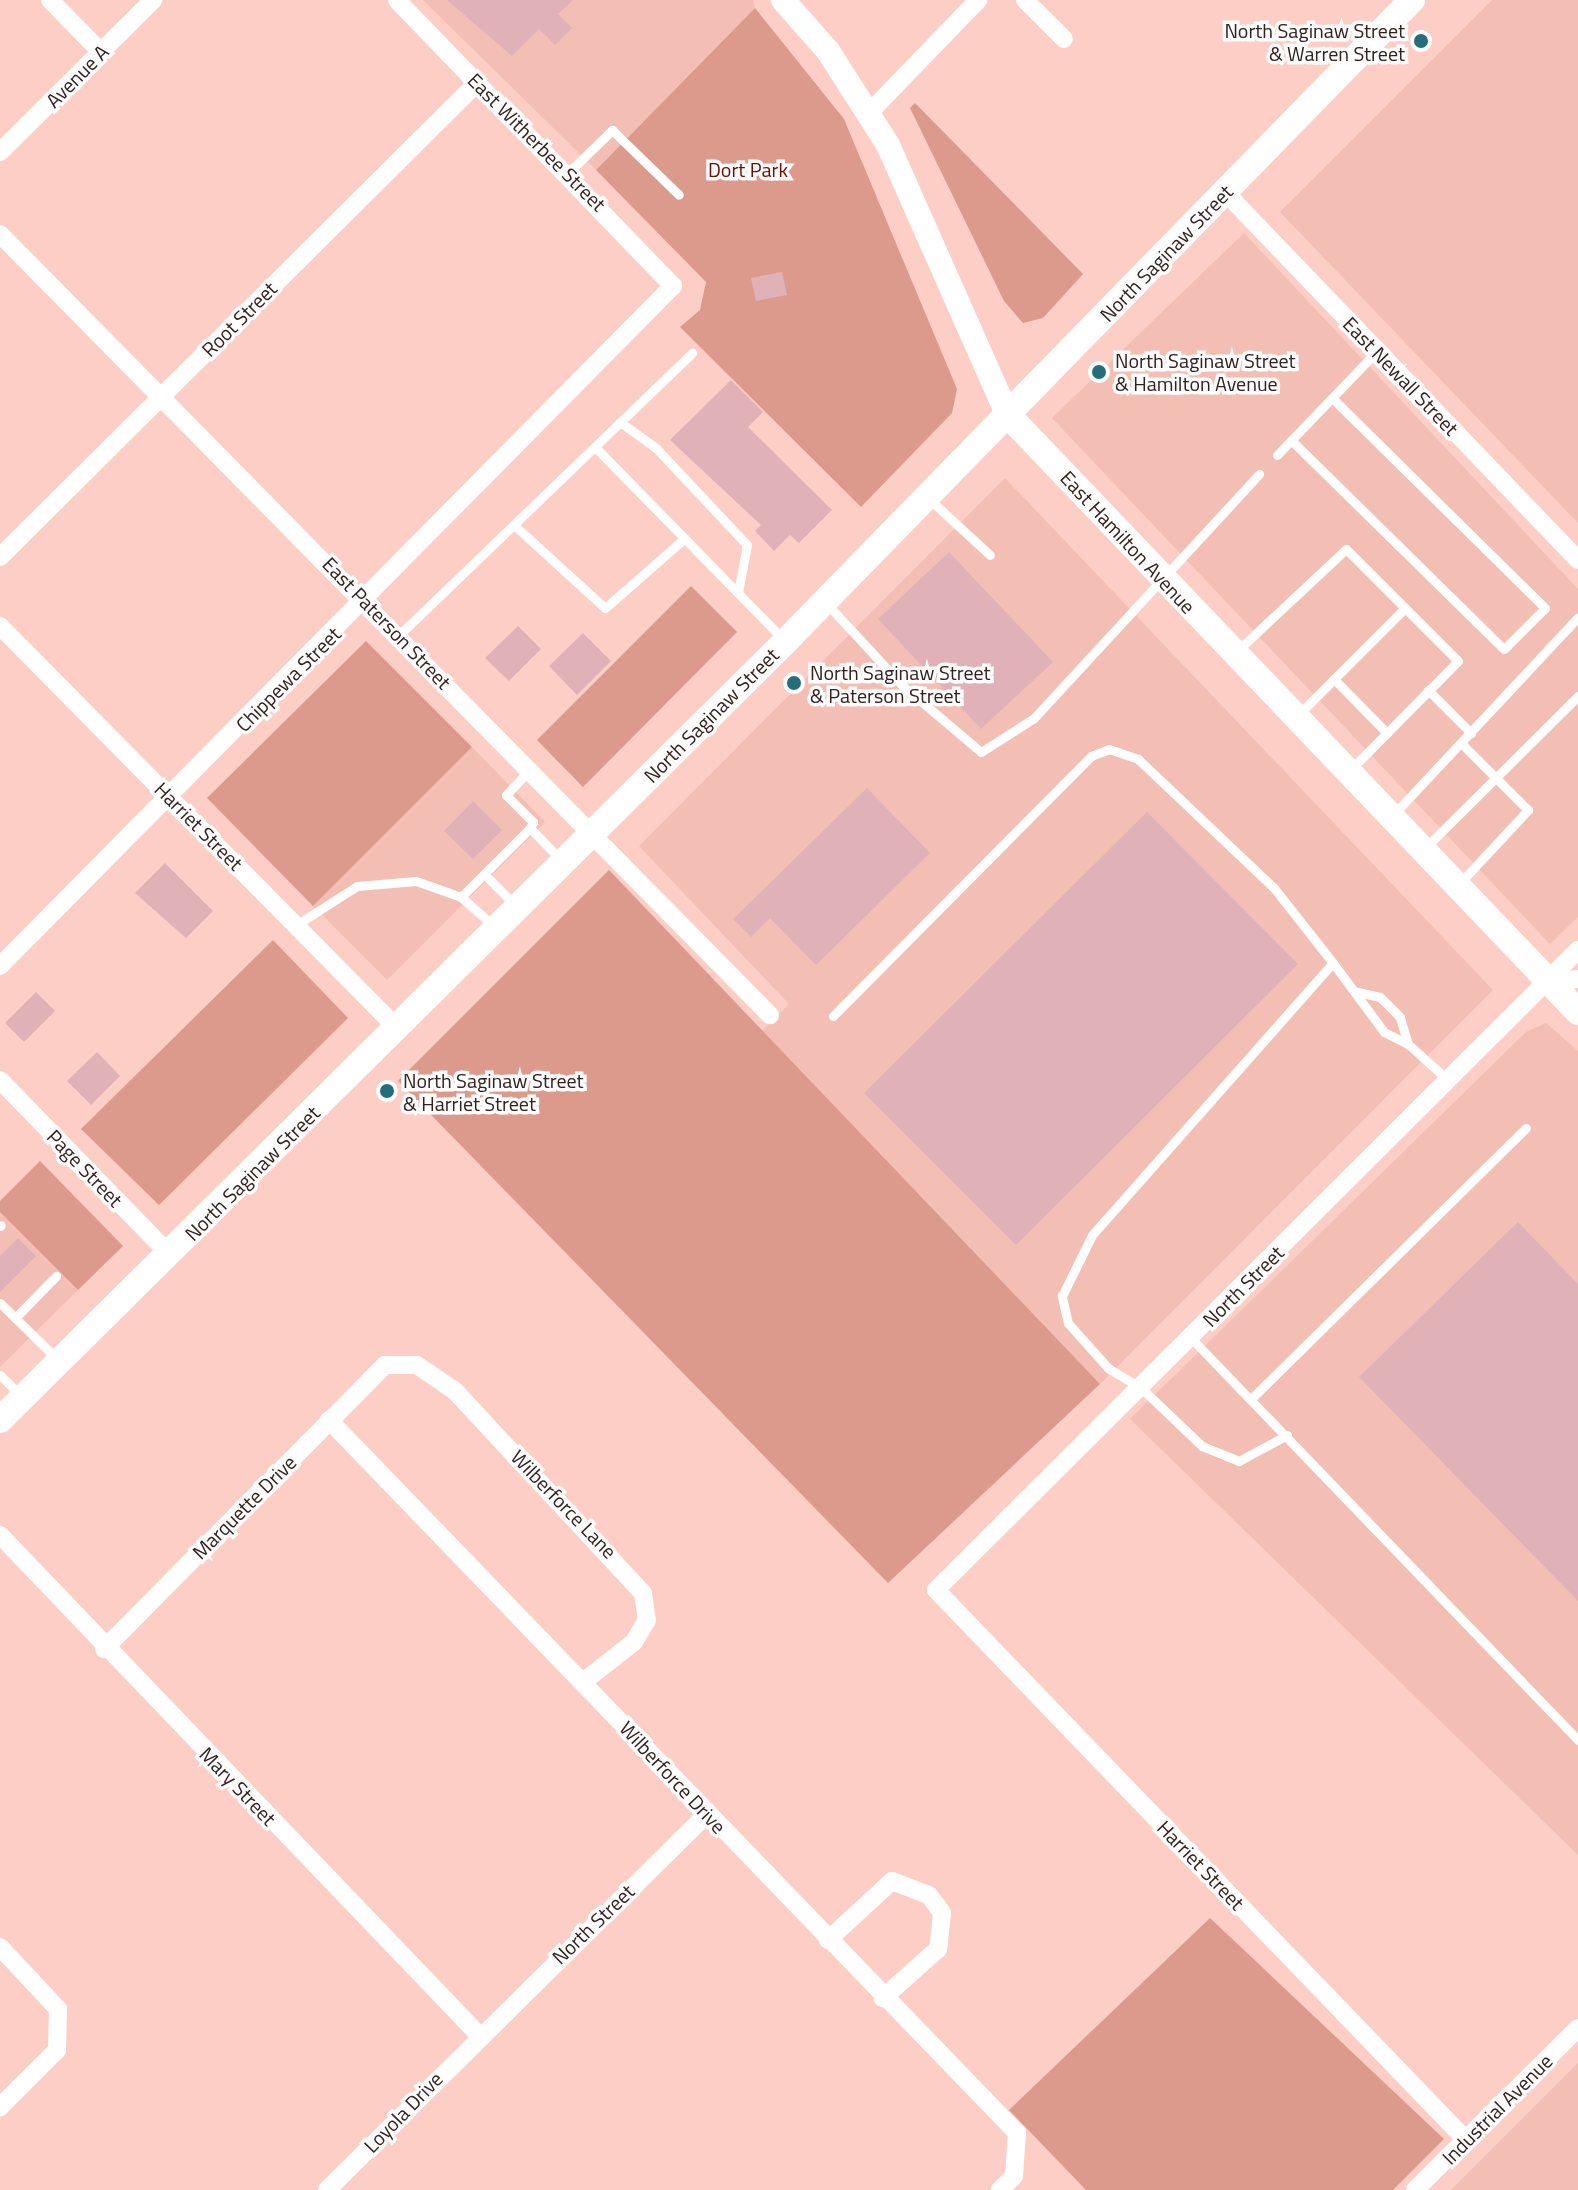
<!DOCTYPE html>
<style>
body{margin:0}
#map{position:relative;width:1578px;height:2190px;overflow:hidden;background:#fdcec5;font-family:"Titillium Web",sans-serif}
div>[style]{position:absolute}
[style*='--x']{left:calc(var(--x)*1px);top:calc(var(--y)*1px);width:calc(var(--w)*1px);rotate:calc(var(--a)*1deg)}
.built>*{inset:0;background:#f3beb4}
.green>*{inset:0;background:#dc9a8d}
.building>*{inset:0;background:#e0b2b7}
.service>*{height:9px;margin:-4.5px;padding:0 4.5px;transform-origin:4.5px;border-radius:4.5px;background:#fff}
.minor>*{height:18px;margin:-9px;padding:0 9px;transform-origin:9px;border-radius:9px;background:#fff}
.tertiary>*{height:24px;margin:-12px;padding:0 12px;transform-origin:12px;border-radius:12px;background:#fff}
.secondary>*{height:26px;margin:-13px;padding:0 13px;transform-origin:13px;border-radius:13px;background:#fff}
.dots>*{width:22px;height:22px;translate:-50% -50%;box-sizing:border-box;border:4px solid #fcfcfc;border-radius:50%}
span{translate:-50% -50%;white-space:nowrap;text-align:center;line-height:1.15;-webkit-text-stroke:7px #fcfcfc;paint-order:stroke}
.poi-label{font-size:20px;color:#32211d}
.right{translate:-100% -50%;text-align:right}
.left{translate:0 -50%;text-align:left}
.street-label{font-size:20px;color:#32211d}
.park-label{font-size:20px;color:#6d0c00}
</style>
<div id="map">
<div class="built">
<div style="clip-path:polygon(423px 0,753px 0,755px 8px,596px 170px)"></div>
<div style="clip-path:polygon(1492px 0,1578px 0,1578px 523px,1280px 212px)"></div>
<div style="clip-path:polygon(1244px 233px,1578px 589px,1578px 917px,1550px 944px,1052px 418px)"></div>
<div style="clip-path:polygon(1005px 478px,1493px 990px,1100px 1384px,762px 1031px,789px 1004px,639px 846px)"></div>
<div style="clip-path:polygon(472px 747px,545px 822px,387px 980px,313px 906px)"></div>
<div style="clip-path:polygon(1546px 1023px,1578px 1051px,1578px 1855px,1130px 1419px,1526px 1032px)"></div>
<div style="clip-path:polygon(0 1212px,78px 1290px,0 1367px)"></div>
<div style="clip-path:polygon(1578px 2063px,1578px 2190px,1451px 2190px)"></div>
</div>
<div class="green">
<div style="clip-path:polygon(755px 8px,844px 119px,957px 389px,952px 413px,861px 507px,680px 327px,700px 310px,706px 282px,596px 170px)"></div>
<div style="clip-path:polygon(915px 103px,1083px 274px,1043px 318px,1023px 323px,1004px 301px,910px 108px)"></div>
<div style="clip-path:polygon(691px 586px,737px 632px,583px 787px,537px 740px)"></div>
<div style="clip-path:polygon(366px 641px,472px 747px,313px 906px,207px 798px)"></div>
<div style="clip-path:polygon(609px 870px,1100px 1384px,888px 1583px,398px 1081px)"></div>
<div style="clip-path:polygon(273px 940px,348px 1018px,159px 1205px,81px 1129px)"></div>
<div style="clip-path:polygon(40px 1161px,123px 1246px,78px 1290px,0 1212px,0 1201px)"></div>
<div style="clip-path:polygon(1210px 1918px,1444px 2139px,1393px 2190px,1086px 2190px,1009px 2110px)"></div>
</div>
<div class="building">
<div style="clip-path:polygon(447px 0,573px 0,558px 14px,572px 28px,555px 45px,539px 29px,512px 56px)"></div>
<div style="clip-path:polygon(782px 272px,787px 295px,756px 301px,751px 278px)"></div>
<div style="clip-path:polygon(731px 380px,763px 412px,748px 427px,832px 510px,799px 543px,790px 535px,774px 551px,755px 531px,761px 525px,670px 440px)"></div>
<div style="clip-path:polygon(949px 552px,1053px 662px,981px 729px,878px 619px)"></div>
<div style="clip-path:polygon(518px 626px,541px 649px,509px 681px,485px 658px)"></div>
<div style="clip-path:polygon(583px 633px,611px 661px,577px 695px,549px 666px)"></div>
<div style="clip-path:polygon(867px 788px,930px 853px,816px 965px,770px 918px,751px 937px,733px 919px)"></div>
<div style="clip-path:polygon(473px 801px,502px 830px,473px 859px,444px 831px)"></div>
<div style="clip-path:polygon(1147px 812px,1298px 964px,1016px 1245px,864px 1093px)"></div>
<div style="clip-path:polygon(165px 863px,213px 911px,186px 938px,135px 893px)"></div>
<div style="clip-path:polygon(36px 992px,55px 1011px,24px 1042px,5px 1023px)"></div>
<div style="clip-path:polygon(97px 1052px,120px 1076px,91px 1105px,67px 1081px)"></div>
<div style="clip-path:polygon(1518px 1222px,1578px 1284px,1578px 1601px,1359px 1377px)"></div>
<div style="clip-path:polygon(18px 1238px,36px 1256px,0 1292px,0 1256px)"></div>
</div>
<div class="service">
<div style="--x:568;--y:173;--w:62;--a:-44.3"></div>
<div style="--x:612;--y:130;--w:93;--a:44.1"></div>
<div style="--x:620;--y:422;--w:44;--a:35.8"></div>
<div style="--x:656;--y:448;--w:133;--a:46.8"></div>
<div style="--x:747;--y:545;--w:48;--a:100.8"></div>
<div style="--x:1291;--y:440;--w:298;--a:44.5"></div>
<div style="--x:1504;--y:649;--w:58;--a:-45"></div>
<div style="--x:1545;--y:608;--w:299;--a:-135.4"></div>
<div style="--x:595;--y:447;--w:269;--a:45.6"></div>
<div style="--x:1277;--y:455;--w:144;--a:-46.1"></div>
<div style="--x:928;--y:498;--w:84;--a:42.6"></div>
<div style="--x:514;--y:525;--w:123;--a:42.4"></div>
<div style="--x:605;--y:608;--w:106;--a:-41.2"></div>
<div style="--x:827;--y:604;--w:112;--a:47.2"></div>
<div style="--x:903;--y:686;--w:102;--a:40.2"></div>
<div style="--x:981;--y:752;--w:63;--a:-32.7"></div>
<div style="--x:1034;--y:718;--w:332;--a:-47.3"></div>
<div style="--x:399;--y:635;--w:407;--a:-43.9"></div>
<div style="--x:1237;--y:651;--w:149;--a:-43.1"></div>
<div style="--x:1346;--y:549;--w:158;--a:45"></div>
<div style="--x:1458;--y:661;--w:153;--a:134.7"></div>
<div style="--x:1428;--y:690;--w:61;--a:45"></div>
<div style="--x:1297;--y:716;--w:52;--a:-45"></div>
<div style="--x:1387;--y:733;--w:76;--a:-134.5"></div>
<div style="--x:1334;--y:679;--w:100;--a:-45"></div>
<div style="--x:1392;--y:816;--w:272;--a:-46.9"></div>
<div style="--x:530;--y:828;--w:45;--a:45.9"></div>
<div style="--x:1425;--y:848;--w:216;--a:-44.8"></div>
<div style="--x:484;--y:874;--w:45;--a:45"></div>
<div style="--x:1458;--y:885;--w:103;--a:-47"></div>
<div style="--x:1528;--y:810;--w:95;--a:-135"></div>
<div style="--x:461;--y:897;--w:98;--a:-45"></div>
<div style="--x:530;--y:828;--w:7;--a:-63"></div>
<div style="--x:533;--y:822;--w:38;--a:-135"></div>
<div style="--x:506;--y:795;--w:34;--a:-47"></div>
<div style="--x:296;--y:925;--w:72;--a:-32.6"></div>
<div style="--x:357;--y:886;--w:59;--a:-4.8"></div>
<div style="--x:416;--y:881;--w:48;--a:19.6"></div>
<div style="--x:461;--y:897;--w:45;--a:41.4"></div>
<div style="--x:833;--y:1016;--w:366;--a:-45.2"></div>
<div style="--x:1091;--y:756;--w:19;--a:-21"></div>
<div style="--x:1109;--y:749;--w:31;--a:19"></div>
<div style="--x:1138;--y:759;--w:187;--a:43.5"></div>
<div style="--x:1274;--y:888;--w:95;--a:51.8"></div>
<div style="--x:1408;--y:1044;--w:54;--a:42"></div>
<div style="--x:0;--y:1226;--w:1;--a:-45"></div>
<div style="--x:0;--y:1303;--w:80;--a:44.5"></div>
<div style="--x:15;--y:1318;--w:59;--a:-45.7"></div>
<div style="--x:1191;--y:1338;--w:558;--a:46.09"></div>
<div style="--x:0;--y:1375;--w:28;--a:45"></div>
<div style="--x:1251;--y:1399;--w:386;--a:-44.6"></div>
<div style="--x:1287;--y:1435;--w:55;--a:151.6"></div>
<div style="--x:1239;--y:1461;--w:40;--a:-158"></div>
<div style="--x:1202;--y:1446;--w:84;--a:-136.4"></div>
<div style="--x:1141;--y:1388;--w:37;--a:-149"></div>
<div style="--x:1109;--y:1369;--w:62;--a:-131.7"></div>
<div style="--x:1068;--y:1323;--w:28;--a:-103"></div>
<div style="--x:1062;--y:1296;--w:68;--a:-63.8"></div>
<div style="--x:1092;--y:1235;--w:363;--a:-48.5"></div>
<div style="--x:1333;--y:963;--w:86;--a:53.5"></div>
<div style="--x:1384;--y:1032;--w:27;--a:27"></div>
<div style="--x:1408;--y:1044;--w:28;--a:-107"></div>
<div style="--x:1400;--y:1017;--w:28;--a:-135"></div>
<div style="--x:1380;--y:997;--w:23;--a:-167"></div>
</div>
<div class="minor">
<div style="--x:50;--y:0;--w:73;--a:45.6"></div>
<div style="--x:1025;--y:0;--w:55;--a:45"></div>
<div style="--x:870;--y:112;--w:156;--a:-46"></div>
<div style="--x:0;--y:152;--w:216;--a:-44.8"></div>
<div style="--x:1225;--y:192;--w:510;--a:46.19"></div>
<div style="--x:0;--y:234;--w:1097;--a:45.41"></div>
<div style="--x:0;--y:557;--w:674;--a:-44.82"></div>
<div style="--x:0;--y:626;--w:565;--a:45.36"></div>
<div style="--x:0;--y:966;--w:957;--a:-45.3"></div>
<div style="--x:673;--y:286;--w:397;--a:-134"></div>
<div style="--x:1550;--y:982;--w:28;--a:-6"></div>
<div style="--x:0;--y:1080;--w:244;--a:45.8"></div>
<div style="--x:329;--y:1420;--w:991;--a:46.02"></div>
<div style="--x:1017;--y:2133;--w:43;--a:94"></div>
<div style="--x:1014;--y:2176;--w:20;--a:135"></div>
<div style="--x:0;--y:1535;--w:692;--a:46.23"></div>
<div style="--x:104;--y:1649;--w:400;--a:-45.3"></div>
<div style="--x:385;--y:1365;--w:32;--a:0"></div>
<div style="--x:417;--y:1365;--w:46;--a:34.4"></div>
<div style="--x:455;--y:1391;--w:276;--a:47.1"></div>
<div style="--x:643;--y:1593;--w:27;--a:82"></div>
<div style="--x:647;--y:1620;--w:26;--a:121"></div>
<div style="--x:634;--y:1642;--w:65;--a:141.9"></div>
<div style="--x:828;--y:1940;--w:87;--a:-42.7"></div>
<div style="--x:892;--y:1881;--w:40;--a:21"></div>
<div style="--x:929;--y:1895;--w:22;--a:54"></div>
<div style="--x:942;--y:1913;--w:36;--a:96"></div>
<div style="--x:938;--y:1949;--w:74;--a:138.3"></div>
<div style="--x:0;--y:1947;--w:85;--a:46.9"></div>
<div style="--x:58;--y:2009;--w:41;--a:91.4"></div>
<div style="--x:57;--y:2050;--w:81;--a:135"></div>
<div style="--x:1466;--y:2140;--w:764;--a:-133.94"></div>
<div style="--x:936;--y:1590;--w:907;--a:-44.91"></div>
<div style="--x:327;--y:2190;--w:535;--a:-44.7"></div>
<div style="--x:1415;--y:2190;--w:230;--a:-44.8"></div>
</div>
<div class="tertiary">
<div style="--x:783;--y:0;--w:68;--a:48.6"></div>
<div style="--x:828;--y:51;--w:112;--a:57.4"></div>
<div style="--x:888;--y:145;--w:294;--a:66.1"></div>
</div>
<div class="secondary">
<div style="--x:1007;--y:414;--w:827;--a:46.32"></div>
<div style="--x:0;--y:1420;--w:1107;--a:-44.74"></div>
<div style="--x:786;--y:641;--w:896;--a:-45.68"></div>
</div>
<div class="dots">
<div style="left:1421px;top:41px;background:#266d7a"></div>
<div style="left:1099px;top:372px;background:#266d7a"></div>
<div style="left:794px;top:683px;background:#266d7a"></div>
<div style="left:387px;top:1091px;background:#266d7a"></div>
</div>
<div class="poi-label">
<span class="right" style="left:1405px;top:42px">North Saginaw Street<br>&amp; Warren Street</span>
<span class="left" style="left:1115px;top:372px">North Saginaw Street<br>&amp; Hamilton Avenue</span>
<span class="left" style="left:810px;top:684px">North Saginaw Street<br>&amp; Paterson Street</span>
<span class="left" style="left:403px;top:1092px">North Saginaw Street<br>&amp; Harriet Street</span>
</div>
<div class="street-label">
<span style="left:77px;top:76px;rotate:-45deg">Avenue A</span>
<span style="left:537px;top:142px;rotate:45deg">East Witherbee Street</span>
<span style="left:1166px;top:253px;rotate:-46deg">North Saginaw Street</span>
<span style="left:239px;top:319px;rotate:-45deg">Root Street</span>
<span style="left:1401px;top:376px;rotate:46deg">East Newall Street</span>
<span style="left:1128px;top:542px;rotate:47deg">East Hamilton Avenue</span>
<span style="left:387px;top:623px;rotate:46deg">East Paterson Street</span>
<span style="left:288px;top:679px;rotate:-45deg">Chippewa Street</span>
<span style="left:711px;top:715px;rotate:-45deg">North Saginaw Street</span>
<span style="left:199px;top:826px;rotate:45deg">Harriet Street</span>
<span style="left:85px;top:1168px;rotate:46deg">Page Street</span>
<span style="left:252px;top:1173px;rotate:-45deg">North Saginaw Street</span>
<span style="left:1243px;top:1286px;rotate:-45deg">North Street</span>
<span style="left:564px;top:1504px;rotate:46deg">Wilberforce Lane</span>
<span style="left:244px;top:1507px;rotate:-45deg">Marquette Drive</span>
<span style="left:673px;top:1777px;rotate:47deg">Wilberforce Drive</span>
<span style="left:238px;top:1786px;rotate:46deg">Mary Street</span>
<span style="left:1201px;top:1865px;rotate:46deg">Harriet Street</span>
<span style="left:593px;top:1924px;rotate:-44deg">North Street</span>
<span style="left:1497px;top:2109px;rotate:-45deg">Industrial Avenue</span>
<span style="left:403px;top:2112px;rotate:-46deg">Loyola Drive</span>
</div>
<div class="park-label">
<span style="left:748px;top:169px">Dort Park</span>
</div>
</div>
